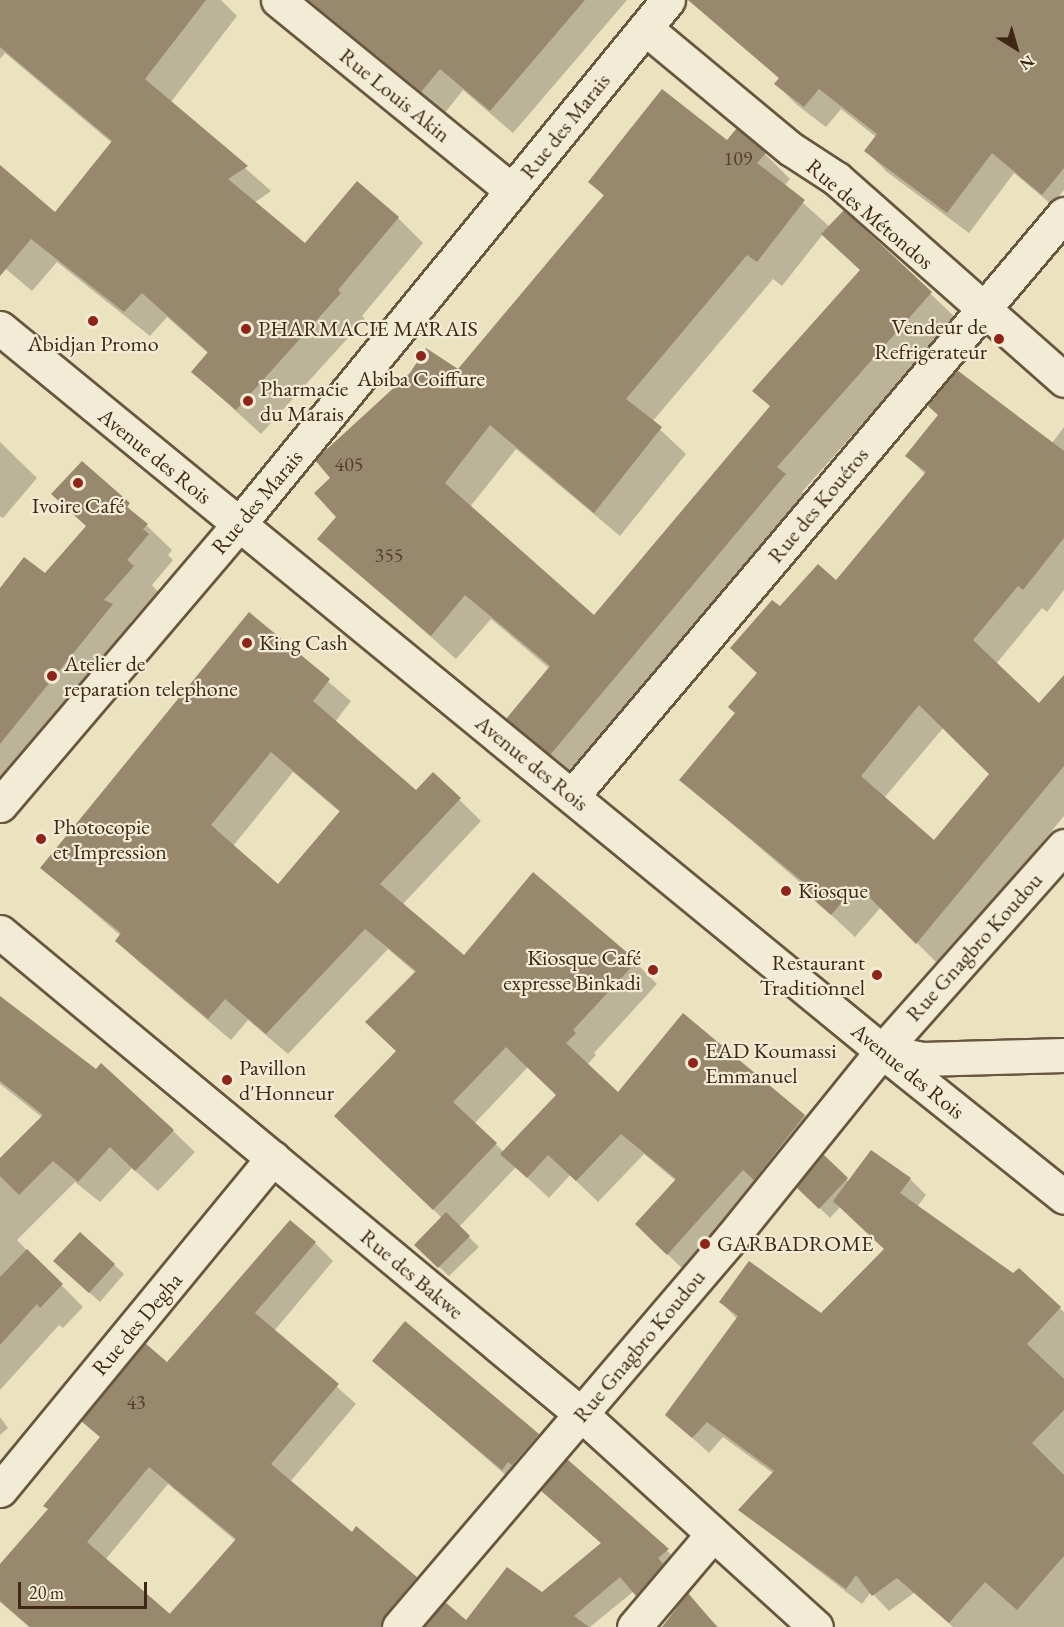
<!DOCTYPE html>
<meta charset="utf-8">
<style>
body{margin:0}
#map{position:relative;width:1064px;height:1627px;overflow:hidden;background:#ebe2c0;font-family:"EB Garamond",serif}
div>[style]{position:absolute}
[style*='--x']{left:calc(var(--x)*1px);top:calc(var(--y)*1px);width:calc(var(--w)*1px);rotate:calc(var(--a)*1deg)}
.shadow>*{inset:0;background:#0003}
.building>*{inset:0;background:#98886d}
.roads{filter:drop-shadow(2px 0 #69563f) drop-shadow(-2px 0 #69563f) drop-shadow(0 2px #69563f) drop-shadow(0 -2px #69563f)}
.minor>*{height:33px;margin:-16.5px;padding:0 16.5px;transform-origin:16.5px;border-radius:16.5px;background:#f2ecd6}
.tertiary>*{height:33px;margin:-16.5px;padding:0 16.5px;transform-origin:16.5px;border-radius:16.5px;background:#f2ecd6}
.dots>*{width:16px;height:16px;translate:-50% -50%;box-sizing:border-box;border:3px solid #f2ecd6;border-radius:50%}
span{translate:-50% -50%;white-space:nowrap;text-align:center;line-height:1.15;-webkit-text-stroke:4.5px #f2ecd6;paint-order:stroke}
.number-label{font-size:20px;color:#543f2a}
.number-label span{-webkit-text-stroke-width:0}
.street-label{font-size:22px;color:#3e2714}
.poi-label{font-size:22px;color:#3e2714}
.right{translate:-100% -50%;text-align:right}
.left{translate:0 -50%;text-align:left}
.north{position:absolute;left:986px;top:18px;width:60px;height:60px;-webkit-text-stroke:4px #f2ecd6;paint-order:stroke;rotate:143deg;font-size:16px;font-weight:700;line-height:24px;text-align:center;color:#3e2714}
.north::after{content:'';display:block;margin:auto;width:21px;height:27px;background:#3e2714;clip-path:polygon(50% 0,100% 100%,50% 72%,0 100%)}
.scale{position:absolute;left:18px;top:1582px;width:129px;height:27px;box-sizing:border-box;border:3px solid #3e2714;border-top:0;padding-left:8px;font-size:18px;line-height:21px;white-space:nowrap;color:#3e2714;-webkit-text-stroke:4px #f2ecd6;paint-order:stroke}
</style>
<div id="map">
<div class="shadow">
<div style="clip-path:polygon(0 0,221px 0,237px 16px,171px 102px,271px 191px,254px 203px,305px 245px,398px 218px,423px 243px,362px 316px,365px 319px,261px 434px,193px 372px,209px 354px,167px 317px,150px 336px,57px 262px,32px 291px,0 264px,0 167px,55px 214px,112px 143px,5px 53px,0 59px)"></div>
<div style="clip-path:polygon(311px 0,627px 0,513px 133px,463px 90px,444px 114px)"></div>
<div style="clip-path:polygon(724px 0,1064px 0,1064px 190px,1052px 205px,1014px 173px,969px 233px,887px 172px,866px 151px,876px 137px,841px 109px,826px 127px,797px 105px,776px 84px,780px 79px,710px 17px)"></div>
<div style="clip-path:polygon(evenodd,727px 142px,765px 154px,790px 179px,784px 186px,830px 227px,844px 212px,956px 318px,802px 492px,810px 500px,576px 778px,508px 719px,550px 669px,491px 619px,456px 659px,319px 539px,605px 197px,590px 182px,727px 142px,823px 234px,862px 271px,754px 390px,771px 407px,594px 617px,470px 507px,516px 449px,620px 536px,686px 454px,652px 422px,773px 279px,782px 286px,823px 234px)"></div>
<div style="clip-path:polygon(evenodd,1064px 427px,1064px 590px,1047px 612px,1042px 608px,996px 664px,1039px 706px,1064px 677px,1064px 816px,940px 966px,881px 907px,855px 937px,800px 886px,802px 884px,681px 780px,736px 713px,758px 674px,780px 608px,836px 582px,926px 475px,907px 456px,1052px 443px,1064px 427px,944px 727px,991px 774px,934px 842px,884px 798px,944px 727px)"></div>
<div style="clip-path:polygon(0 442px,37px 478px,3px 518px,0 516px)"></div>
<div style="clip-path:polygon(82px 463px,172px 550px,168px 555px,173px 560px,152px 585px,158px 592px,130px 623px,137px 630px,0 803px,0 590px,46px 575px,87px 527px)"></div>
<div style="clip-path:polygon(evenodd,249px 614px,351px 701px,335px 722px,416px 792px,433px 774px,481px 821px,402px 905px,464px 957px,635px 962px,657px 984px,594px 1053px,596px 1055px,587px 1065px,618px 1095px,804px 1116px,826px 1137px,689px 1275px,658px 1245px,676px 1181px,644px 1154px,598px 1202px,570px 1175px,549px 1198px,516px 1167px,459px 1227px,479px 1247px,449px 1276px,426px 1255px,442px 1218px,357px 1137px,397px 1052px,416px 973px,388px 949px,288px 1054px,248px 1020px,231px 1040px,139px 962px,117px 941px,121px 936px,42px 868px,249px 614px,293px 772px,341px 813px,278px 886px,233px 846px,293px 772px,249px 614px,528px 1067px,558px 1096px,504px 1152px,474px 1124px,528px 1067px)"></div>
<div style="clip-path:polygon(0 998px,173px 1131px,195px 1152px,158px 1191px,132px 1168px,100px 1202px,75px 1182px,17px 1240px,83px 1307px,63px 1328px,59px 1325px,0 1390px,0 1160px,43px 1118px,0 1084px)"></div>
<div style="clip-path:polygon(823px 1157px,849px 1182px,910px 1179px,926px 1195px,917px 1207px,1013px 1275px,1019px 1270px,1064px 1312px,1064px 1627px,953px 1627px,914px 1593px,889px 1611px,871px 1592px,862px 1604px,740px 1510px,774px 1474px,723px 1437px,709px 1453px,667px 1415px,737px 1319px,721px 1302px,821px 1315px,886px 1249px,841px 1206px,830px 1218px,798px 1187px)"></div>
<div style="clip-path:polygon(80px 1234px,124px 1274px,100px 1302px,65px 1271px)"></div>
<div style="clip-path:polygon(evenodd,315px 1243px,333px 1261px,274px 1331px,356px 1404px,290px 1482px,352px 1534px,416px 1578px,435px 1596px,410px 1627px,29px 1627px,0 1602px,0 1567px,49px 1509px,101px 1438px,83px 1421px,167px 1364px,315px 1243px,168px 1484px,236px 1541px,168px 1615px,105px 1560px,168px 1484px)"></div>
<div style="clip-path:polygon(405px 1324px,681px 1563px,650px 1608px,634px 1591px,590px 1627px,485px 1627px,542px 1594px,602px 1544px,543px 1491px,537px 1489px,531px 1497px,374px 1361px)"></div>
<div style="clip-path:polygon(0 1417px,8px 1428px,0 1435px)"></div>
<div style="clip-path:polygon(688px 1595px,705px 1613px,718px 1627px,664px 1627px)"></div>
</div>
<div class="building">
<div style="clip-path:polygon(0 0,206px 0,145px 79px,248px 166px,228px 179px,305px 243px,357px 181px,399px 217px,338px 290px,341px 293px,236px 410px,191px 372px,208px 352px,142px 293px,124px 312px,31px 239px,0 276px,0 165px,55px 212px,112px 141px,0 47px)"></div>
<div style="clip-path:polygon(308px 0,585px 0,490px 111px,440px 69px,421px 92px)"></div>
<div style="clip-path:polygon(688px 0,1064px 0,1064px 168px,1042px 195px,992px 153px,947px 213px,864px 151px,877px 134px,819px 89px,804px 107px,774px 84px,779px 78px)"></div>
<div style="clip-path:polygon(662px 89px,727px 140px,737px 128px,766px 153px,757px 163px,805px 200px,757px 262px,747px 255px,626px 399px,662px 427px,594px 513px,490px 425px,445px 483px,594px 615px,770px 406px,752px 391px,860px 270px,821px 234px,844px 210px,932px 292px,777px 467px,786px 474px,550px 755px,506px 719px,550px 666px,465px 595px,431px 636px,317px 539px,336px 517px,314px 493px,330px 478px,315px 460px,410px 373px,426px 348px,458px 369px,604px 195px,588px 182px)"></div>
<div style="clip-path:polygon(evenodd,957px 370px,1064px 451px,1064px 538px,1023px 590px,1018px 586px,973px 640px,1039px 703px,1064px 675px,1064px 766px,916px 944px,857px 885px,831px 915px,798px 886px,802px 881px,679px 780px,735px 713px,728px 707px,757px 673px,730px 648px,772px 600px,780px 606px,818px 564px,836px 580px,926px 472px,905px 456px,938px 415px,928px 406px,957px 370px,919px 705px,989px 774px,934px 840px,861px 776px,919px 705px)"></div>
<div style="clip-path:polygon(82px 461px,130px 503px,127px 507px,148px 524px,143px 529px,149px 534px,127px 560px,134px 566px,104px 600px,113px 604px,0 744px,0 588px,24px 557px,45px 573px,86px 526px,51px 494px)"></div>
<div style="clip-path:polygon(evenodd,249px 612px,330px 679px,313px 701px,416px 790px,433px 772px,461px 798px,380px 884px,464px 955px,533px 872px,637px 961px,573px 1030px,576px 1033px,566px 1043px,618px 1092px,683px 1013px,805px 1115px,754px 1180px,743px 1170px,667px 1255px,635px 1224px,676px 1179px,621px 1134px,576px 1181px,548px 1155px,527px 1178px,500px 1154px,556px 1095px,506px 1047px,453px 1102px,497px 1143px,433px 1210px,334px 1116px,396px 1051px,365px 1022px,416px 971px,365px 929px,266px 1034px,225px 999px,208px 1019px,115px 941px,121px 933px,40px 868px,249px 612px,271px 752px,340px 811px,278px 884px,211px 825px,271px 752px)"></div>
<div style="clip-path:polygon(0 996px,96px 1069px,101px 1063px,174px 1130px,135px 1171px,110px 1147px,78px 1182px,53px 1161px,19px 1195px,0 1176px,0 1158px,43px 1115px,0 1081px)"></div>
<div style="clip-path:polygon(871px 1150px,911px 1178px,900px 1193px,1013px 1273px,1019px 1268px,1061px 1307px,1027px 1344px,1064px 1379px,1064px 1410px,1032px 1443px,1064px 1475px,1064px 1556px,1017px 1610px,985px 1582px,949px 1623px,897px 1578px,872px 1596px,856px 1575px,846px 1589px,738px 1510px,774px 1471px,707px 1422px,692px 1438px,665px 1415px,738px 1316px,719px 1302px,749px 1261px,821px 1313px,884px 1249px,833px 1201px)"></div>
<div style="clip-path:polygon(823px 1154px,848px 1178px,819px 1209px,796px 1187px)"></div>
<div style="clip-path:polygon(446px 1212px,470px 1236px,438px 1268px,414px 1245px)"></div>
<div style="clip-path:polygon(evenodd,290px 1220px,316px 1242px,255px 1313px,339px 1384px,271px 1464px,352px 1532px,356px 1526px,417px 1577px,385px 1615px,381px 1627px,30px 1627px,0 1601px,0 1564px,48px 1509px,43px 1506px,100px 1437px,81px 1421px,145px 1343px,167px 1362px,290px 1220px,149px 1467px,236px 1539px,170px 1614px,87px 1542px,149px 1467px)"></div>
<div style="clip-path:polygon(80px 1232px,115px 1264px,89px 1293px,53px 1261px)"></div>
<div style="clip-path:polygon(27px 1249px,63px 1284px,40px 1308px,37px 1304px,0 1345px,0 1277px)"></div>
<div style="clip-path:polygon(405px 1321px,539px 1434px,512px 1465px,508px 1462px,502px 1470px,372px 1361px)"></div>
<div style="clip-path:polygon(567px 1459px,669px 1549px,658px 1558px,663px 1564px,636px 1596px,620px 1577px,574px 1616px,589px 1627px,424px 1627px,445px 1602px,466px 1620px,507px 1567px,542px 1592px,601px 1543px,540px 1490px)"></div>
<div style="clip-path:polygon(688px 1593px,717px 1627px,662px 1627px)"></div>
</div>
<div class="roads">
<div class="minor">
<div style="--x:278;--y:0;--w:302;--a:39.2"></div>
<div style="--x:645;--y:28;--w:190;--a:39.7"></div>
<div style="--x:791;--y:149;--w:55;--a:33.1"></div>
<div style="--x:837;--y:179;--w:303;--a:41.5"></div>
<div style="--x:239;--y:524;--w:677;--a:-50.69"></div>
<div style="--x:572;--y:796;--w:762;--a:-49.79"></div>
<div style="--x:0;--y:932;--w:755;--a:39.68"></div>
<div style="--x:581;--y:1414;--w:317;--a:42.2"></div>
<div style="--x:882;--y:1051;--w:233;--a:38.7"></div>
<div style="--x:0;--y:1490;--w:430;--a:-50.6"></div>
<div style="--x:399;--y:1627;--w:513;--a:-49.51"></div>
<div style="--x:732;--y:1237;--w:239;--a:-51.1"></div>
<div style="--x:882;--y:1051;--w:274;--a:-48.4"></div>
<div style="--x:634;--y:1627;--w:122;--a:-49.7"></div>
</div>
<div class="tertiary">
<div style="--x:0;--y:328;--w:1140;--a:39.34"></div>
<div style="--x:882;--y:1051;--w:41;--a:11.3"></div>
<div style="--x:922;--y:1059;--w:142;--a:-1.6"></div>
<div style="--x:0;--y:805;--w:369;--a:-49.6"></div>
</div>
</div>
<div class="dots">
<div style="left:93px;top:321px;background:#8f2418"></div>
<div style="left:246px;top:329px;background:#8f2418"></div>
<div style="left:999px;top:339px;background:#8f2418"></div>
<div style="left:421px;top:356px;background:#8f2418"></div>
<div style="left:248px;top:401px;background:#8f2418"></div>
<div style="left:78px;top:483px;background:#8f2418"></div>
<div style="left:247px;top:643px;background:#8f2418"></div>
<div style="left:52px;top:676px;background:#8f2418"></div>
<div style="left:41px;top:839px;background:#8f2418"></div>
<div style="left:786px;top:891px;background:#8f2418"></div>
<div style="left:653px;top:970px;background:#8f2418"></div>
<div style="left:877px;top:975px;background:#8f2418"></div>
<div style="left:693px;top:1063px;background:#8f2418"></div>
<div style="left:227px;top:1080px;background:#8f2418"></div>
<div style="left:705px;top:1244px;background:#8f2418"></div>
</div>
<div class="number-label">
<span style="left:738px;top:158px">109</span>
<span style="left:349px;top:464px">405</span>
<span style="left:389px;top:555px">355</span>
<span style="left:136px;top:1402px">43</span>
</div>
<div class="street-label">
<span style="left:395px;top:95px;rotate:39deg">Rue Louis Akin</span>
<span style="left:565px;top:126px;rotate:-51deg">Rue des Marais</span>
<span style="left:870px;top:214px;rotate:40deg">Rue des Métondos</span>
<span style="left:155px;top:456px;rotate:39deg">Avenue des Rois</span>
<span style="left:257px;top:502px;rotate:-50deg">Rue des Marais</span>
<span style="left:818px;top:505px;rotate:-50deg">Rue des Kouéros</span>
<span style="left:532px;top:763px;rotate:39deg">Avenue des Rois</span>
<span style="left:974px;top:947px;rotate:-48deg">Rue Gnagbro Koudou</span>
<span style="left:908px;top:1071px;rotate:39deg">Avenue des Rois</span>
<span style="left:412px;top:1274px;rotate:40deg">Rue des Bakwe</span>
<span style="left:137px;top:1324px;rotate:-50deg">Rue des Degha</span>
<span style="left:639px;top:1346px;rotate:-50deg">Rue Gnagbro Koudou</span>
</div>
<div class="poi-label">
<span class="right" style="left:987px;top:339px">Vendeur de<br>Refrigerateur</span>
<span class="left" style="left:258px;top:329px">PHARMACIE MARAIS</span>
<span style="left:93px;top:344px">Abidjan Promo</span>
<span style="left:421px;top:379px">Abiba Coiffure</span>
<span class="left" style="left:260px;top:401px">Pharmacie<br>du Marais</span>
<span style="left:78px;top:506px">Ivoire Café</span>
<span class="left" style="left:259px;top:643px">King Cash</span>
<span class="left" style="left:64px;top:676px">Atelier de<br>reparation telephone</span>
<span class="left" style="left:53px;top:839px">Photocopie<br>et Impression</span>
<span class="left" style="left:798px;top:891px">Kiosque</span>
<span class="right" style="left:641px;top:970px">Kiosque Café<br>expresse Binkadi</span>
<span class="right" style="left:865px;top:975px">Restaurant<br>Traditionnel</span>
<span class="left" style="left:705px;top:1063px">EAD Koumassi<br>Emmanuel</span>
<span class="left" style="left:239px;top:1080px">Pavillon<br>d'Honneur</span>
<span class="left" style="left:717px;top:1244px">GARBADROME</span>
</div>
<div class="north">N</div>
<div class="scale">20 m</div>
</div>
